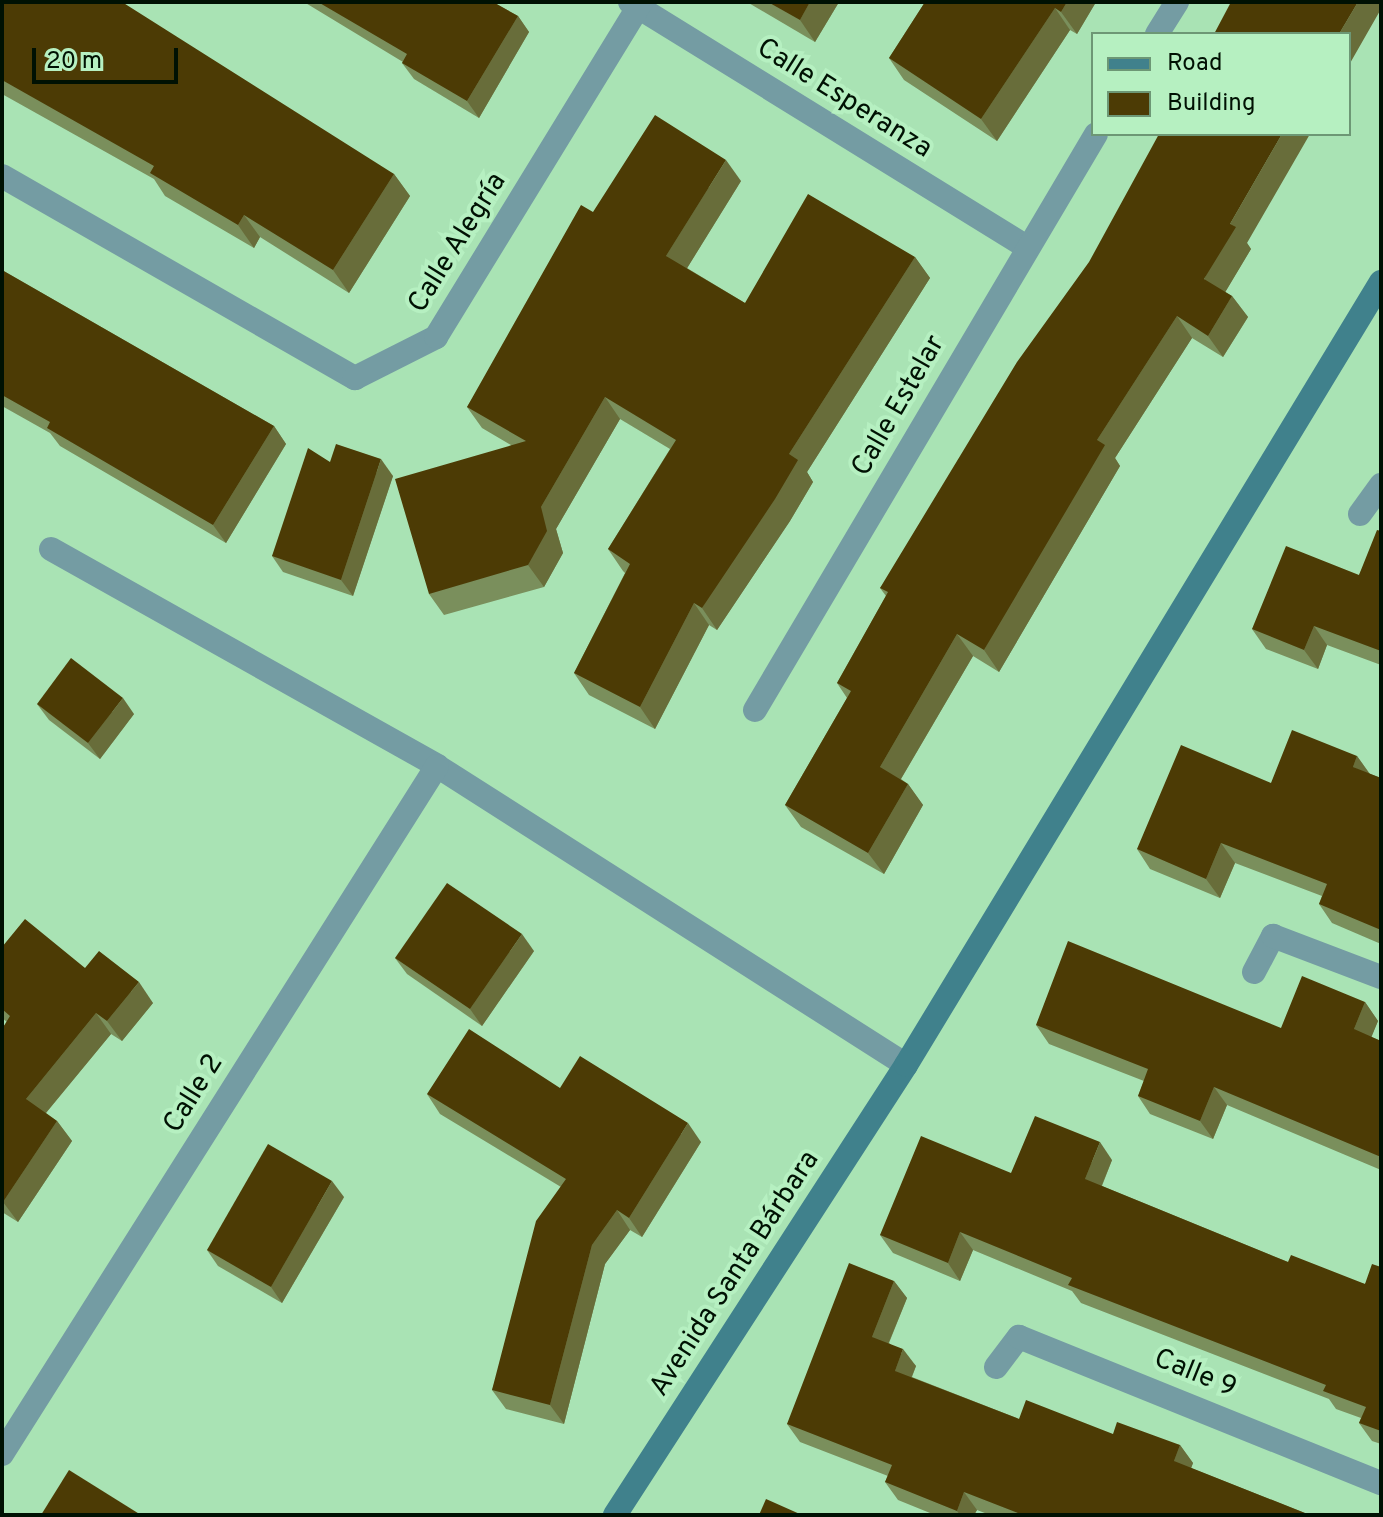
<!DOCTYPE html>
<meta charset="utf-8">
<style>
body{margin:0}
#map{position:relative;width:1383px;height:1517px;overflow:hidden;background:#a9e3b4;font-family:Overpass,sans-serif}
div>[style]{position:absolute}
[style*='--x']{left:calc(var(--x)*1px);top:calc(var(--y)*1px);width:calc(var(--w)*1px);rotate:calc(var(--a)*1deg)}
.street>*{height:24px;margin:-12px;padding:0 12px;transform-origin:12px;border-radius:12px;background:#749ca3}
.secondary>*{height:24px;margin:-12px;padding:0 12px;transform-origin:12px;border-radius:12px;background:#40818c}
.wall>*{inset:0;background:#7a8f5c}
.shaded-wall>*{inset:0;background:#686d3a}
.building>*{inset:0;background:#4c3b05}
span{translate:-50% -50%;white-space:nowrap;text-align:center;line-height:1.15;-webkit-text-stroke:8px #b6f0c1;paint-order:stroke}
.street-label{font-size:28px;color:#001103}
.frame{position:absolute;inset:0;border:4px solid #001103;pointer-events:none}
.legend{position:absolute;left:1091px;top:32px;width:260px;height:104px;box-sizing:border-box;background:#b6f0c1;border:2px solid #6d9775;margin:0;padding:10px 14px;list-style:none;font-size:24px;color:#001103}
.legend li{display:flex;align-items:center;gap:16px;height:40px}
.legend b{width:40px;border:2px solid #6d9775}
.scale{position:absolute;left:32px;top:48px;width:146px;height:36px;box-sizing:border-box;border:4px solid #001103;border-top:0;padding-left:10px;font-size:24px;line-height:28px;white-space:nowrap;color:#001103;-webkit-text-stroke:6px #b6f0c1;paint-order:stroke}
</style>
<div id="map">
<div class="street">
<div style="--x:630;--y:2;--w:467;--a:31.7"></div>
<div style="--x:1157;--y:34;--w:38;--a:-58"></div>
<div style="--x:2;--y:176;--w:407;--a:29.8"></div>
<div style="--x:355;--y:378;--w:91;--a:-26.8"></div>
<div style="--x:436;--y:337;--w:393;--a:-58.5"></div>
<div style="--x:1360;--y:514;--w:36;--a:-54"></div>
<div style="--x:51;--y:549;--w:443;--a:29.3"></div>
<div style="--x:437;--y:766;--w:556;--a:32.52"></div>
<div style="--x:755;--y:710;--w:669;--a:-59.37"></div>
<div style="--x:1254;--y:972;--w:41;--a:-62.2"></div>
<div style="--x:1273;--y:936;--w:116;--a:20.8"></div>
<div style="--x:996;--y:1367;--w:38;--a:-53"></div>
<div style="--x:1019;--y:1337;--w:390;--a:22"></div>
<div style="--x:2;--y:1454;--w:814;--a:-57.7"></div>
</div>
<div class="secondary">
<div style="--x:615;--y:1515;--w:536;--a:-57.11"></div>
<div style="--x:906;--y:1065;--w:916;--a:-58.76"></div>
</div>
<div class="wall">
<div style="clip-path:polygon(2px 2px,394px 174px,410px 196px,349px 293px,260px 237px,254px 248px,165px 196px,154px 179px,2px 94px)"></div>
<div style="clip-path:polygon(304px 2px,493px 2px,518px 16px,529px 32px,479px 118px,414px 79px,402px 63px,403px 62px)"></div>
<div style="clip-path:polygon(747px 2px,839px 2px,815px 42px)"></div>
<div style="clip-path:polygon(925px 2px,1096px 2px,1077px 34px,1070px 30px,997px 141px,904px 80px,889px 58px)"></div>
<div style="clip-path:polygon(741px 181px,687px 268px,745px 303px,915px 257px,930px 278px,807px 472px,813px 482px,790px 521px,717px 630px,709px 625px,655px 729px,589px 695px,574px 673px,625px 573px,623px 571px,608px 549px,670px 449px,620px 419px,556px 529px,563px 553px,544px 587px,444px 615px,429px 594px,511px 445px,482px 428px,467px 407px,593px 212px)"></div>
<div style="clip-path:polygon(1247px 243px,1251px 249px,1225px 292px,1232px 296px,1248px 317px,1223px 357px,1192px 338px,1115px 458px,1120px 466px,999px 672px,973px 656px,901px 779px,908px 784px,923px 805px,884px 874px,801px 827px,785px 805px,847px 698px,837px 683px,886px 596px,880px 588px)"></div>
<div style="clip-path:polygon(2px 270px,274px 426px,286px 444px,226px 543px,60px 446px,50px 433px,2px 406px)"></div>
<div style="clip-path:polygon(330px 462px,393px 476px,353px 596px,283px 572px,272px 556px)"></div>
<div style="clip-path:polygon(1381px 531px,1381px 665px,1327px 645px,1318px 669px,1266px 649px,1252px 629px,1359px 575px)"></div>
<div style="clip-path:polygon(37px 704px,134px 714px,100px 759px,49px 720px)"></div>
<div style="clip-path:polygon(1357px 756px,1370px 774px,1381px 778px,1381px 944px,1332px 923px,1319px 904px,1322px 896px,1235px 863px,1220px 898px,1150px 869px,1137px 849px,1271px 783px)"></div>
<div style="clip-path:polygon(2px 947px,85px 968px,153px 1003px,122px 1041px,111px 1034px,46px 1113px,57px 1121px,72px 1141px,18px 1222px,2px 1212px,2px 1029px,7px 1022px,2px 1018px)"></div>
<div style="clip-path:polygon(534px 951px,482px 1026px,407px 974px,395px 958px)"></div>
<div style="clip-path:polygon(1365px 1002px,1378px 1021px,1371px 1037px,1381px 1041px,1381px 1170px,1227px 1105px,1213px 1139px,1150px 1114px,1138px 1096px,1144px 1081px,1049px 1044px,1036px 1025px,1281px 1028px)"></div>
<div style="clip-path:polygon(560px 1088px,701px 1142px,642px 1237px,630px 1230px,605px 1264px,564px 1424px,506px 1409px,492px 1390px,561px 1187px,440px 1114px,427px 1094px)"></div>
<div style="clip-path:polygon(1112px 1160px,1102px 1186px,1288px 1262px,1365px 1284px,1381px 1267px,1381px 1444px,1372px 1441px,1359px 1423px,1361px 1418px,1336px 1409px,1329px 1399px,1081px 1303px,1072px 1291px,973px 1250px,960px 1281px,893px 1253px,880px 1235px,1011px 1173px)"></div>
<div style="clip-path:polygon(344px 1197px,282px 1303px,218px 1266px,207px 1250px)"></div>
<div style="clip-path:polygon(894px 1281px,907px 1298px,889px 1343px,916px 1366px,912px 1377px,1019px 1419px,1180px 1445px,1193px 1463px,1191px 1468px,1310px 1515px,990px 1515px,977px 1510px,974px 1515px,935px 1515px,898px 1500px,885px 1482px,888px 1476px,800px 1442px,787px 1424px)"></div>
</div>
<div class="shaded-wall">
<div style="clip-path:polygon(810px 2px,839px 2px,815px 42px,800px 20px)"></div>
<div style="clip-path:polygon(1067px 2px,1096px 2px,1077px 34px,1061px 12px)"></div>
<div style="clip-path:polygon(1358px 2px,1380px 2px,1381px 9px,1349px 65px,1349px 34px,1339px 34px)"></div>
<div style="clip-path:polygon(1055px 8px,1070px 30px,997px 141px,981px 119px)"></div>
<div style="clip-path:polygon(518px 16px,529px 32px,479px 118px,467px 101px)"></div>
<div style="clip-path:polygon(1282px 134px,1310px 134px,1247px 243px,1251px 249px,1220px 301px,1204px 279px,1230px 224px)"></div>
<div style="clip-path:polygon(726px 160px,741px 181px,681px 278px,666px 256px)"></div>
<div style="clip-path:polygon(394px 174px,410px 196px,349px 293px,333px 270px)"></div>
<div style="clip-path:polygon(244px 215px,260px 237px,254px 248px,238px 225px)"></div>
<div style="clip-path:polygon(915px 257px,930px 278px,807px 472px,813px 482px,790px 521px,717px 630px,702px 608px,789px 454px)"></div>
<div style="clip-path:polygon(1232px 296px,1248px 317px,1223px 357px,1208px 336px)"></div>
<div style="clip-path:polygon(1177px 316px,1192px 338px,1115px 458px,1120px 466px,999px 672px,984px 650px,1097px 440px)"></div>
<div style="clip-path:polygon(605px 397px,620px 419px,556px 529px,563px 553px,544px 587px,528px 565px,541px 507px)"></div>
<div style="clip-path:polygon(274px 426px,286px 444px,226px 543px,213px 525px)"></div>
<div style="clip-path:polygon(381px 459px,393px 476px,353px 596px,341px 580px)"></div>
<div style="clip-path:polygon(694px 603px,709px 625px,655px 729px,640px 707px)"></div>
<div style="clip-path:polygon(1314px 626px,1327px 645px,1318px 669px,1304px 650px)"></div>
<div style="clip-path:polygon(957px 634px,973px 656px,895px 789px,880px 767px)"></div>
<div style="clip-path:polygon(123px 698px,134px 714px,100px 759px,88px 743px)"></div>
<div style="clip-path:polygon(1357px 756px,1371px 776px,1353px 767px)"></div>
<div style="clip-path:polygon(908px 784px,923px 805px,884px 874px,868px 853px)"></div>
<div style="clip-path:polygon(1221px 843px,1235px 863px,1220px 898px,1206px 879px)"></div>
<div style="clip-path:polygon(522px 934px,534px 951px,482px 1026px,470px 1009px)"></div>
<div style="clip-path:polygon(139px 982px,153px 1003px,122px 1041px,107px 1021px)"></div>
<div style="clip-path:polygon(1365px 1002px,1378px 1021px,1367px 1048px,1354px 1029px)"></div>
<div style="clip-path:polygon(96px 1013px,111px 1034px,40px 1120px,26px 1099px)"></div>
<div style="clip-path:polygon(1214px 1087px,1227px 1105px,1213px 1139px,1200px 1121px)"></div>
<div style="clip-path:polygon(57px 1121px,72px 1141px,18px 1222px,3px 1202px)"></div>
<div style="clip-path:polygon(688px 1123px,701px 1142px,642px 1237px,629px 1218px)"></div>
<div style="clip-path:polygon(1100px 1142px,1112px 1160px,1097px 1197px,1085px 1179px)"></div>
<div style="clip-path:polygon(332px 1181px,344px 1197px,282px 1303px,271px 1287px)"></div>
<div style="clip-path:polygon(617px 1210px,630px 1230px,605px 1264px,564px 1424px,550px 1405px,592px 1245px)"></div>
<div style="clip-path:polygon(960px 1232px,973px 1250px,960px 1281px,948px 1263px)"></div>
<div style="clip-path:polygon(894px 1281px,907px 1298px,884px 1354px,872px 1337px)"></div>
<div style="clip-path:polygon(903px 1349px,916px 1366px,907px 1388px,895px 1371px)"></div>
<div style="clip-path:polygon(1180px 1445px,1193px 1463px,1187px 1479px,1174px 1461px)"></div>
<div style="clip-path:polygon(964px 1492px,977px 1510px,974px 1515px,960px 1515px,957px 1511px)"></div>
</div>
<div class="building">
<div style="clip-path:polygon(2px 2px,122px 2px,394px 174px,333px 270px,244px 215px,238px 225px,150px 173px,154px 166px,2px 80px)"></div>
<div style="clip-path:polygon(318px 2px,493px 2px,518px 16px,467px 101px,402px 63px,407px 54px)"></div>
<div style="clip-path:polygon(768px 2px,810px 2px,800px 20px)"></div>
<div style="clip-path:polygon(925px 2px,1067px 2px,1061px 12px,1055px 8px,981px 119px,889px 58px)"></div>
<div style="clip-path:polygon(1231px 2px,1358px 2px,1339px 34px,1214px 34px)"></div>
<div style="clip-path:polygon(655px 115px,726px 160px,666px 256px,745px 303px,808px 194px,915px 257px,789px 454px,798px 460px,775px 499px,702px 608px,694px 603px,640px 707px,574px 673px,630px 564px,608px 549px,676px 440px,605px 397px,541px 507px,547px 531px,528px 565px,429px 594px,395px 479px,526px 441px,467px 407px,581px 205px,593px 212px)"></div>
<div style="clip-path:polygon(1159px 134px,1282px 134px,1230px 224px,1236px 227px,1204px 279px,1232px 296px,1208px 336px,1177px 316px,1097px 440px,1105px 445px,984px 650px,957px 634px,880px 767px,908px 784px,868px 853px,785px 805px,851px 691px,837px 683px,888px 592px,880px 588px,1017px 362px,1089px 262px)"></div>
<div style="clip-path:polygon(2px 270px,274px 426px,213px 525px,47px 428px,50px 422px,2px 395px)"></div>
<div style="clip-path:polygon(336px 444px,381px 459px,341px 580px,272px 556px,308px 448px,330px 462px)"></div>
<div style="clip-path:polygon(1377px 530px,1381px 531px,1381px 651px,1314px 626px,1304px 650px,1252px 629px,1286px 546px,1359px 575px)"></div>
<div style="clip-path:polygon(71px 658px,123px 698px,88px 743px,37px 704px)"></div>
<div style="clip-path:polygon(1292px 730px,1357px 756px,1353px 767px,1381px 778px,1381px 930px,1319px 904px,1327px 884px,1221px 843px,1206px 879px,1137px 849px,1181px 745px,1271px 783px)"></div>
<div style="clip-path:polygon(447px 883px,522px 934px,470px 1009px,395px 958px)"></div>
<div style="clip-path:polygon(25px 919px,85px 968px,99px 951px,139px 982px,107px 1021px,96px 1013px,26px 1099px,57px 1121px,3px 1202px,2px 1201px,2px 1029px,10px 1016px,2px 1009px,2px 947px)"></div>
<div style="clip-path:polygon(1068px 941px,1281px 1028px,1302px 976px,1365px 1002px,1354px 1029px,1381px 1041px,1381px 1157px,1214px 1087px,1200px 1121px,1138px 1096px,1148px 1069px,1036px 1025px)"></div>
<div style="clip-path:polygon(469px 1029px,560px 1088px,580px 1056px,688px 1123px,629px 1218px,617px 1210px,592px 1245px,550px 1405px,492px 1390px,536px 1221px,566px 1179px,427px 1094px)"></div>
<div style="clip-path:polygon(1035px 1116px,1100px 1142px,1085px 1179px,1288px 1262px,1291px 1255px,1365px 1284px,1372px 1264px,1381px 1267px,1381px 1431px,1359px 1423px,1366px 1407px,1323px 1391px,1326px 1385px,1068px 1285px,1072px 1278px,960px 1232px,948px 1263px,880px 1235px,921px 1136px,1011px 1173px)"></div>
<div style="clip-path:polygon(268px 1144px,332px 1181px,271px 1287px,207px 1250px)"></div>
<div style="clip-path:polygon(849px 1263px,894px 1281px,872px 1337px,903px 1349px,895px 1371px,1019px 1419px,1026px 1400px,1113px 1434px,1117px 1422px,1180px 1445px,1174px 1461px,1310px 1515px,1023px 1515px,964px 1492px,957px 1511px,885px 1482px,892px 1465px,787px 1424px)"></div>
<div style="clip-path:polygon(69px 1470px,141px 1515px,41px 1515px)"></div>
<div style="clip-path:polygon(766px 1499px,802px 1515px,759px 1515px)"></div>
</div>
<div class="street-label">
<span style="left:844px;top:99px;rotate:32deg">Calle Esperanza</span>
<span style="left:458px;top:243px;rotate:-58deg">Calle Alegría</span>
<span style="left:899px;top:406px;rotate:-60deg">Calle Estelar</span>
<span style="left:194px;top:1094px;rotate:-58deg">Calle 2</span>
<span style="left:735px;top:1274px;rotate:-57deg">Avenida Santa Bárbara</span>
<span style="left:1195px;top:1374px;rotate:22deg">Calle 9</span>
</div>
<div class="frame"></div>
<ul class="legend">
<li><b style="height:10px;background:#40818c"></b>Road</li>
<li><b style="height:22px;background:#4c3b05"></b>Building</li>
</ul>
<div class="scale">20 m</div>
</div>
